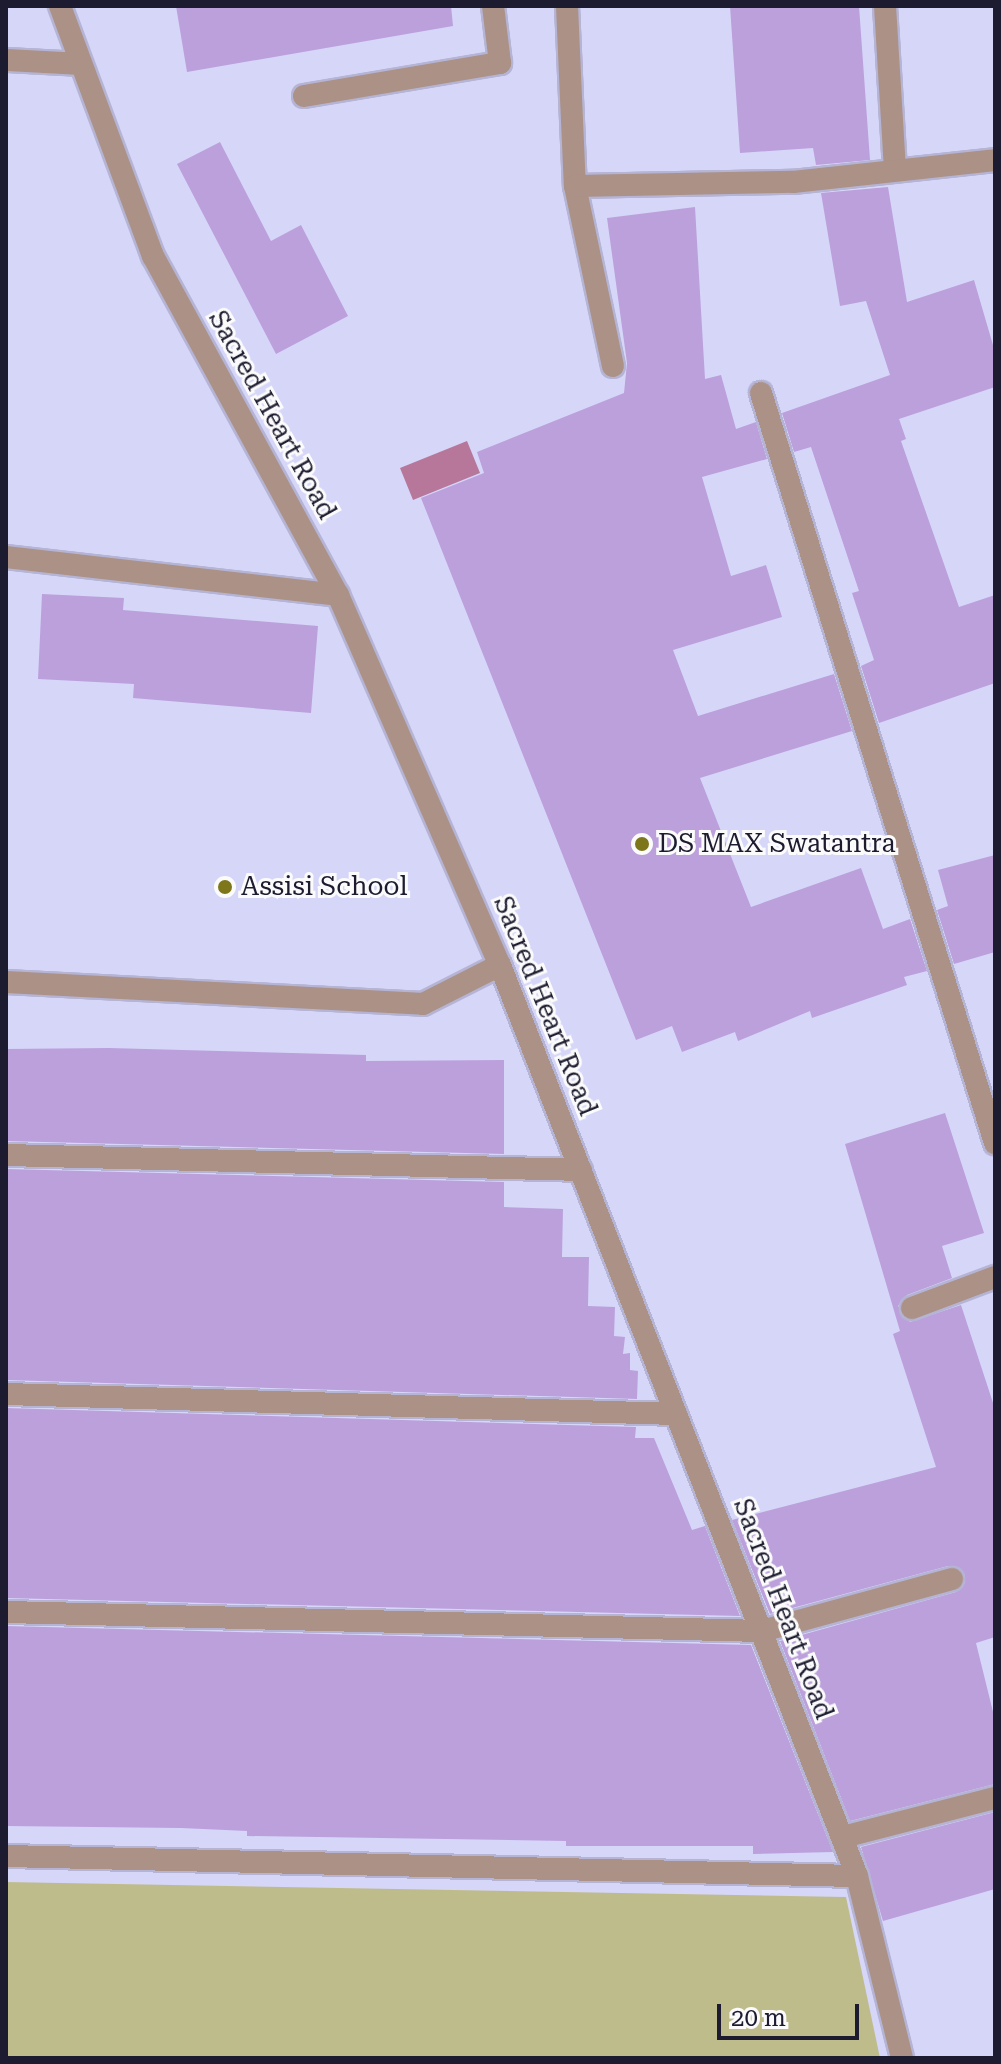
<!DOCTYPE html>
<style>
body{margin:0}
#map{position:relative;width:1001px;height:2064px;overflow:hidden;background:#d6d6f9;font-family:"Roboto Serif",serif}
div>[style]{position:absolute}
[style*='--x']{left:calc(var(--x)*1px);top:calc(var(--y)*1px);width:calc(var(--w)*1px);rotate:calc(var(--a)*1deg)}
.green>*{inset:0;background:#bfbc8b}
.water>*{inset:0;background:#b6779a}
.building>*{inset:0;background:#bba0dc}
.roads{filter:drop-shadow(2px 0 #b5b4d5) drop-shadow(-2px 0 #b5b4d5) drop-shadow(0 2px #b5b4d5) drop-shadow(0 -2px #b5b4d5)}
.service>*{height:22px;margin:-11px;padding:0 11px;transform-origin:11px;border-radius:11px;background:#ab9186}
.minor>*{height:22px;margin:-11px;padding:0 11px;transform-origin:11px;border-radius:11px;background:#ab9186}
.dots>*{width:22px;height:22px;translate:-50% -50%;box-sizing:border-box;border:4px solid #fbfbfb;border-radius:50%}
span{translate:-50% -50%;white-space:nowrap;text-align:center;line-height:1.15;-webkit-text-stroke:6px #fbfbfb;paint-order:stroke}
.street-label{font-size:26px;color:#1c1b2f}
.poi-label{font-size:26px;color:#1c1b2f}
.left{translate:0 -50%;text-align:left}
.frame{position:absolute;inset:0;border:8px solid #1c1b2f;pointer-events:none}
.scale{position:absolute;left:717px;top:2004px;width:142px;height:36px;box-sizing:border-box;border:4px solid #1c1b2f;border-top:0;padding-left:10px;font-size:24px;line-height:28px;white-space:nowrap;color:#1c1b2f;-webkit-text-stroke:6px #fbfbfb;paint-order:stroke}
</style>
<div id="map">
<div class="green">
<div style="clip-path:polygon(6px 1882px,846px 1897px,880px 2058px,6px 2058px)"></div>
</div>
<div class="water">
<div style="clip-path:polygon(467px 441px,480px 473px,413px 500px,400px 468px)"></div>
</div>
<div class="building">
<div style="clip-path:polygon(176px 6px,451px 6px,453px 26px,187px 72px)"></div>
<div style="clip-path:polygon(730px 6px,859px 6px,870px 160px,816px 165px,813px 148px,740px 153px)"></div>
<div style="clip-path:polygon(220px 142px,271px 241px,301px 225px,348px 316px,276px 354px,177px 164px)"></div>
<div style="clip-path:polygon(888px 187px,907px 302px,974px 280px,995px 352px,995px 387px,899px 419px,906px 439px,901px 441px,959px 607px,995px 595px,995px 683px,879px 723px,861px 666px,874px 660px,852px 593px,859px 591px,811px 447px,794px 452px,782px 413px,890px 375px,866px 301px,840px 306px,821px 193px)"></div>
<div style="clip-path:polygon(695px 207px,705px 379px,721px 375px,736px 429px,756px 422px,767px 459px,702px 477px,731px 576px,766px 565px,782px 617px,673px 650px,698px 716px,834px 674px,852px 731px,700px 778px,751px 907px,861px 868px,883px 929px,910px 919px,927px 971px,904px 977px,907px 985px,812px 1018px,810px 1011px,738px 1041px,735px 1032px,682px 1052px,672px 1026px,636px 1040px,421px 498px,484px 473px,477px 452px,624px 393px,627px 363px,607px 218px)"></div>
<div style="clip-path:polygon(42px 594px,124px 598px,123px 610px,318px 626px,311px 713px,133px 698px,134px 684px,38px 679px)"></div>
<div style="clip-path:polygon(995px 855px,995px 952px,954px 964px,937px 910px,948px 906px,938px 870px)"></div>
<div style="clip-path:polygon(109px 1048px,366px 1055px,366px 1061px,504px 1060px,504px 1154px,6px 1141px,6px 1049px)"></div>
<div style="clip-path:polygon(945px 1113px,984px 1233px,942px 1246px,952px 1278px,907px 1295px,898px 1306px,910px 1322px,961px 1305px,995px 1409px,995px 1637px,976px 1643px,995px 1720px,995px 1784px,850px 1821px,780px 1641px,956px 1592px,965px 1583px,965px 1575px,948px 1566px,770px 1614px,732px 1520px,936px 1467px,893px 1334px,900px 1331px,845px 1144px)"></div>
<div style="clip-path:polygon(6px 1169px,504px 1182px,504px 1207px,563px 1209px,562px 1257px,589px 1257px,588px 1306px,615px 1307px,614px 1336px,625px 1337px,623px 1354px,630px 1353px,630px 1370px,638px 1371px,637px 1399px,6px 1380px)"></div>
<div style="clip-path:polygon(6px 1408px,636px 1427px,635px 1438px,654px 1438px,692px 1530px,705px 1526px,740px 1616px,6px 1598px)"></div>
<div style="clip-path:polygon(6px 1626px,751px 1645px,833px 1852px,753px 1854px,753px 1846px,566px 1846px,566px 1841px,247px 1836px,247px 1831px,181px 1828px,6px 1826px)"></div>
<div style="clip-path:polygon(995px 1812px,995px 1889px,883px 1921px,861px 1847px)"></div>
</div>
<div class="roads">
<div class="service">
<div style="--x:304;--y:96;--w:199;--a:-9.6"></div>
<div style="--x:500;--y:63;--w:57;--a:-97"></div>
<div style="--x:6;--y:982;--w:418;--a:3"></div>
<div style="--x:423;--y:1004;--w:86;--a:-26.9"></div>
</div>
<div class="minor">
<div style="--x:60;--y:6;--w:267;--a:69.6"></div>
<div style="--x:153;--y:256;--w:386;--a:61.4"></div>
<div style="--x:338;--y:595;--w:404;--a:66.4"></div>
<div style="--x:500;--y:965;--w:978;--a:68.6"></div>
<div style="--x:857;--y:1876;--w:187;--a:76.1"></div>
<div style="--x:567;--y:6;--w:180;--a:87.5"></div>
<div style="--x:575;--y:186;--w:184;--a:78.1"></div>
<div style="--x:885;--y:6;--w:163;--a:86.5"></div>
<div style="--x:6;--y:60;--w:74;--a:3.1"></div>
<div style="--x:575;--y:186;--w:218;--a:-1.1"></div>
<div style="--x:793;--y:182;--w:203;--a:-6.2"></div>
<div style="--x:761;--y:393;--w:786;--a:72.67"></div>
<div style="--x:6;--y:557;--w:334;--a:6.5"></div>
<div style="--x:6;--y:1155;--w:575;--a:1.49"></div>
<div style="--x:912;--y:1308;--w:89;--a:-20.5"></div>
<div style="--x:6;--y:1394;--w:670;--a:1.71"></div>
<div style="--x:6;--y:1612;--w:756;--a:1.44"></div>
<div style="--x:762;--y:1631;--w:197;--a:-15.3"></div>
<div style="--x:843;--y:1837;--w:157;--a:-14.4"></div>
<div style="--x:6;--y:1856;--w:851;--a:1.35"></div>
</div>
</div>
<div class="dots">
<div style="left:642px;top:844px;background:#7d761b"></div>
<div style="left:225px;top:887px;background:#7d761b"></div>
</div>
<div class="street-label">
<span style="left:272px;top:415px;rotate:61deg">Sacred Heart Road</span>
<span style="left:545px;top:1006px;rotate:68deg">Sacred Heart Road</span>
<span style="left:783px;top:1609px;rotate:69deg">Sacred Heart Road</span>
</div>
<div class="poi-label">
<span class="left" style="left:658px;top:844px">DS MAX Swatantra</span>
<span class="left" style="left:241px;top:887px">Assisi School</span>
</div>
<div class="frame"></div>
<div class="scale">20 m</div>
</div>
